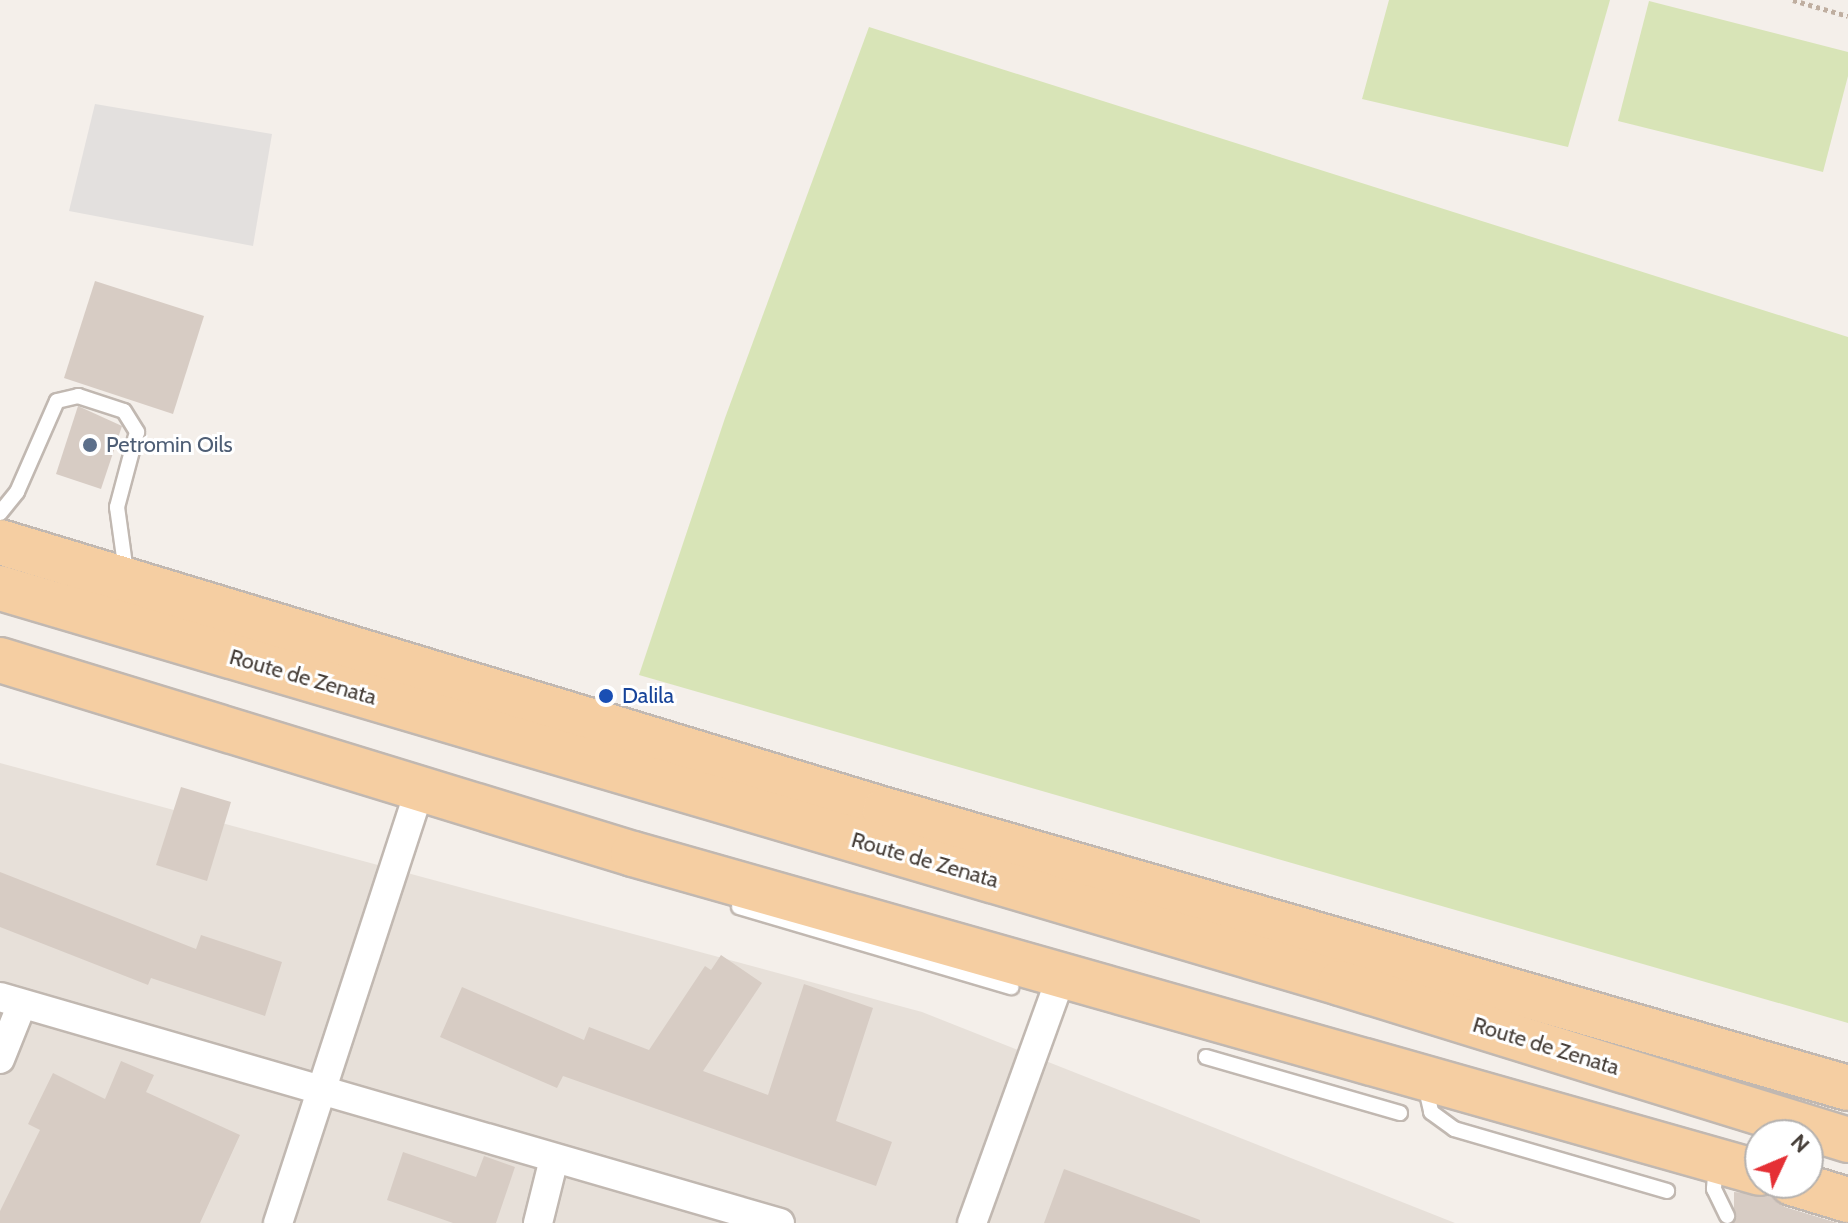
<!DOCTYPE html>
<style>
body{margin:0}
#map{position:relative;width:1848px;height:1223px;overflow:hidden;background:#f4efea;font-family:Cabin,sans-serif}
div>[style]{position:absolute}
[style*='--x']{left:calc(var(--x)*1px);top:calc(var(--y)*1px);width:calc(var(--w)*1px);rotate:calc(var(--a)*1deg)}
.residential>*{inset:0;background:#e7e0d9}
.green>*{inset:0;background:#d8e4b7}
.parking>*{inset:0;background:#e3e0de}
.building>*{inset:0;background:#d7ccc4}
.path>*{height:5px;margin-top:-2.5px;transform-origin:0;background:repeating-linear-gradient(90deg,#bfaea0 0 4px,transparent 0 8px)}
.roads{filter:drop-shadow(2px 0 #c1b8b1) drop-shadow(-2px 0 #c1b8b1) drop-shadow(0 2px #c1b8b1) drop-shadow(0 -2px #c1b8b1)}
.service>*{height:14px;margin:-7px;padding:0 7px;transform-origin:7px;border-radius:7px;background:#fff}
.minor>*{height:28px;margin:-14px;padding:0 14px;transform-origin:14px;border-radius:14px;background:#fff}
.primary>*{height:44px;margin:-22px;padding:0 22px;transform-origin:22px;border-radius:22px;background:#f5cea2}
.dots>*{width:22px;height:22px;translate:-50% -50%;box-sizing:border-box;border:4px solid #fff;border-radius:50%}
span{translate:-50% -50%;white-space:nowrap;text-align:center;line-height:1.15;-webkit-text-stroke:6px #fff;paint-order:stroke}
.service-label{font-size:22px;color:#4e5e75}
.left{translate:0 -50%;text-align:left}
.street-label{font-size:22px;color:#473f39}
.transit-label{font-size:22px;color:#164399}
.north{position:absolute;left:1744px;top:1119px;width:80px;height:80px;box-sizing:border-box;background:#fff;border:2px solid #b5b2b0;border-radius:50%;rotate:46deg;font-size:22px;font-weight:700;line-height:32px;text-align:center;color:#473f39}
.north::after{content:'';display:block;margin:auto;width:28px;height:36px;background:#e53035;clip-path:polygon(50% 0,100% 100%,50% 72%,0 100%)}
</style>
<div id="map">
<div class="residential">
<div style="clip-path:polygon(0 763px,922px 1012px,1455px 1223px,0 1223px)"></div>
</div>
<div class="green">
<div style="clip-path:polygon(1389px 0,1610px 0,1568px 147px,1362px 99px)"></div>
<div style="clip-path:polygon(1649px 1px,1848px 52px,1848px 76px,1823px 172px,1618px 121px)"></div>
<div style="clip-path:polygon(869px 27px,1848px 337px,1848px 1023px,639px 675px,725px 418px)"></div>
</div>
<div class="parking">
<div style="clip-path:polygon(95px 104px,272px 134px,253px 246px,69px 211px)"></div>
</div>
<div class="building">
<div style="clip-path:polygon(95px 281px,204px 316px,173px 414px,64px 378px)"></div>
<div style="clip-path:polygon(78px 406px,122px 426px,101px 489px,56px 474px)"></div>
<div style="clip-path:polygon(181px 787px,231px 802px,207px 881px,156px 865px)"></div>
<div style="clip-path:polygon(0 872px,196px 949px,201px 935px,282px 962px,265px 1016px,151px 978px,148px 985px,0 927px)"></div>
<div style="clip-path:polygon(721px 955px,762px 983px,703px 1071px,768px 1095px,804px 984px,873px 1008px,836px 1121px,892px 1142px,876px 1186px,563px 1076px,557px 1088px,440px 1037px,462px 987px,584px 1040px,589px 1027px,649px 1050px,705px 966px,711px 970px)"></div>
<div style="clip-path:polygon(121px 1061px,154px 1075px,146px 1092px,240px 1135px,200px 1223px,0 1223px,0 1211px,40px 1130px,28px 1124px,53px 1073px,105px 1099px)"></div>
<div style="clip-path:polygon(403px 1152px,476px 1177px,484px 1156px,515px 1167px,496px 1223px,453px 1223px,387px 1200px)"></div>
<div style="clip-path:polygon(1064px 1169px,1200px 1220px,1200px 1223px,1044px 1223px)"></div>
<div style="clip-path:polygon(1734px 1192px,1771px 1195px,1785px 1207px,1838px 1223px,1734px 1223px)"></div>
</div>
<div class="path">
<div style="--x:1793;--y:0;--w:57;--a:16.2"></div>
</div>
<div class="roads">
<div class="service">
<div style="--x:0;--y:513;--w:27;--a:-51"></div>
<div style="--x:17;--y:492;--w:99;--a:-66.3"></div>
<div style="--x:57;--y:401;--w:22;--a:-13"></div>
<div style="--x:78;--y:396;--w:48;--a:18.1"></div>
<div style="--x:124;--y:411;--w:25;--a:58"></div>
<div style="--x:137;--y:432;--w:78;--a:104.9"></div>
<div style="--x:117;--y:507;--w:66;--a:82.1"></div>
<div style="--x:739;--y:907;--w:284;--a:16.4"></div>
<div style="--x:1206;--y:1057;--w:202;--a:16.1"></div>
<div style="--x:1425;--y:1085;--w:28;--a:77"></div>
<div style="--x:1431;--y:1112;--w:29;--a:36"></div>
<div style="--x:1454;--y:1129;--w:222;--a:16.2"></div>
<div style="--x:1716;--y:1165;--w:24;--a:95"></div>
<div style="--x:1714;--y:1189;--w:30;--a:64"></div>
</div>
<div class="minor">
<div style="--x:0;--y:997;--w:812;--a:16.16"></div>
<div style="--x:0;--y:1059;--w:59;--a:-68.2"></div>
<div style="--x:278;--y:1223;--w:458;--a:-71.9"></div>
<div style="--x:538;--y:1223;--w:66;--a:-76"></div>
<div style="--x:972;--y:1223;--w:262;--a:-70.1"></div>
</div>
<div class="primary">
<div style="--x:0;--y:542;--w:925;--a:16.85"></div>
<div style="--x:885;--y:810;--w:1002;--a:16.1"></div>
<div style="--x:0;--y:588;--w:1397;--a:16.42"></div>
<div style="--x:1340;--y:983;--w:532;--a:17.17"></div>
<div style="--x:0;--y:660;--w:662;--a:17.04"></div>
<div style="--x:633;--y:854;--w:1171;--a:15.8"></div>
<div style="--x:1792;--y:1183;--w:59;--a:16.9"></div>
</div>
</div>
<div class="dots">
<div style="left:90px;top:445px;background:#5c6f8a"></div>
<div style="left:606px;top:696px;background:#1a4fb4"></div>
</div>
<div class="service-label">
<span class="left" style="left:106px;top:445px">Petromin Oils</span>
</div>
<div class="street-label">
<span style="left:303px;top:677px;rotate:16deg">Route de Zenata</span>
<span style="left:925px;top:860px;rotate:16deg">Route de Zenata</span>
<span style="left:1546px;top:1046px;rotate:17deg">Route de Zenata</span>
</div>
<div class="transit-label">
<span class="left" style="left:622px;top:696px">Dalila</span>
</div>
<div class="north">N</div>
</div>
